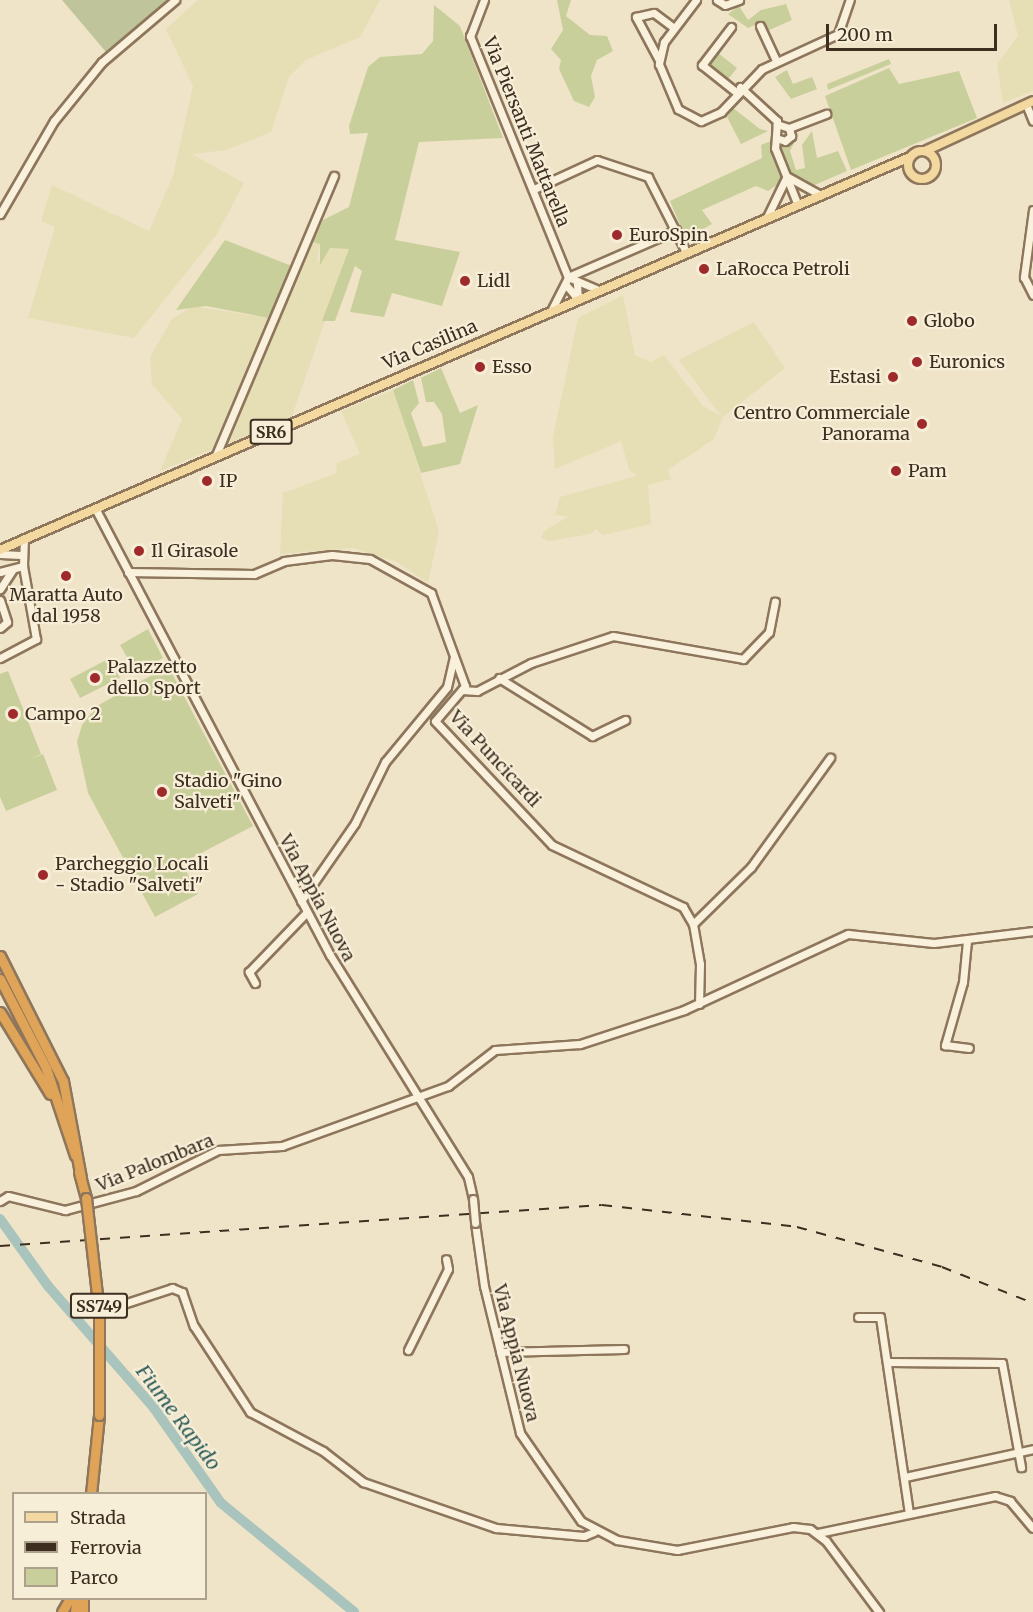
<!DOCTYPE html>
<style>
body{margin:0}
#map{position:relative;width:1033px;height:1612px;overflow:hidden;background:#f0e4c8;font-family:Merriweather,serif}
div>[style]{position:absolute}
[style*='--x']{left:calc(var(--x)*1px);top:calc(var(--y)*1px);width:calc(var(--w)*1px);rotate:calc(var(--a)*1deg)}
.farmland>*{inset:0;background:#e6deb5}
.green>*{inset:0;background:#c9cf9b}
.cemetery>*{inset:0;background:#bfc49a}
.river>*{height:10px;margin:-5px;padding:0 5px;transform-origin:5px;border-radius:5px;background:#a9c4bc}
.roads{filter:drop-shadow(2px 0 #8d765c) drop-shadow(-2px 0 #8d765c) drop-shadow(0 2px #8d765c) drop-shadow(0 -2px #8d765c)}
.minor>*{height:7px;margin:-3.5px;padding:0 3.5px;transform-origin:3.5px;border-radius:3.5px;background:#faf1dc}
.major>*{height:8px;margin:-4px;padding:0 4px;transform-origin:4px;border-radius:4px;background:#f3d9a0}
.major>.ring{margin:-4px;padding:0;box-sizing:content-box;background:none;border:8px solid #f3d9a0;border-radius:50%}
.highway>*{height:9px;margin:-4.5px;padding:0 4.5px;transform-origin:4.5px;border-radius:4.5px;background:#e0a458}
.rail>*{height:1.5px;margin-top:-0.75px;transform-origin:0;background:repeating-linear-gradient(90deg,#3d2e20 0 10px,transparent 0 20px)}
.bridges{filter:drop-shadow(2px 0 #8d765c) drop-shadow(-2px 0 #8d765c) drop-shadow(0 2px #8d765c) drop-shadow(0 -2px #8d765c)}
.minor-bridge>*{height:7px;margin:-3.5px;padding:0 3.5px;transform-origin:3.5px;border-radius:3.5px;background:#faf1dc}
.highway-bridge>*{height:9px;margin:-4.5px;padding:0 4.5px;transform-origin:4.5px;border-radius:4.5px;background:#e0a458}
.dots>*{width:16px;height:16px;translate:-50% -50%;box-sizing:border-box;border:3px solid #f7eed8;border-radius:50%}
span{translate:-50% -50%;white-space:nowrap;text-align:center;line-height:1.15;-webkit-text-stroke:4.5px #f7eed8;paint-order:stroke}
.shield-label span{padding:2px 4px;background:#f7eed8;border:2px solid;border-radius:4px;-webkit-text-stroke-width:0}
.shield-label{font-size:16px;color:#3d2e20;font-weight:700}
.street-label{font-size:18px;color:#3d2e20}
.poi-label{font-size:18px;color:#3d2e20}
.left{translate:0 -50%;text-align:left}
.right{translate:-100% -50%;text-align:right}
.water-label{font-size:20px;color:#2f5d5a;font-style:italic}
.legend{position:absolute;left:12px;top:1492px;width:195px;height:108px;box-sizing:border-box;background:#f7eed8;border:2px solid #ada18e;margin:0;padding:8px 10px;list-style:none;font-size:18px;color:#3d2e20}
.legend li{display:flex;align-items:center;gap:12px;height:30px}
.legend b{width:30px;border:2px solid #ada18e}
.scale{position:absolute;left:826px;top:24px;width:171px;height:27px;box-sizing:border-box;border:3px solid #3d2e20;border-top:0;padding-left:8px;font-size:18px;line-height:21px;white-space:nowrap;color:#3d2e20;-webkit-text-stroke:4px #f7eed8;paint-order:stroke}
</style>
<div id="map">
<div class="farmland">
<div style="clip-path:polygon(198px 0,380px 0,360px 37px,306px 60px,289px 77px,271px 132px,226px 150px,192px 154px,244px 183px,217px 234px,134px 338px,28px 318px,55px 227px,41px 221px,52px 185px,149px 231px,173px 176px,193px 86px,166px 29px)"></div>
<div style="clip-path:polygon(1009px 0,1033px 0,1033px 91px,1003px 103px,997px 64px,1018px 36px)"></div>
<div style="clip-path:polygon(313px 242px,320px 244px,317px 263px,330px 248px,350px 249px,292px 416px,222px 447px)"></div>
<div style="clip-path:polygon(623px 295px,635px 355px,651px 362px,664px 355px,703px 406px,721px 416px,679px 360px,754px 322px,785px 368px,723px 417px,714px 439px,668px 470px,671px 479px,648px 485px,651px 524px,603px 535px,595px 529px,591px 534px,548px 541px,541px 538px,544px 531px,569px 516px,555px 515px,560px 497px,637px 476px,629px 470px,621px 441px,555px 469px,553px 437px,578px 318px)"></div>
<div style="clip-path:polygon(193px 306px,269px 318px,212px 449px,160px 471px,182px 419px,152px 384px,150px 357px,172px 319px)"></div>
<div style="clip-path:polygon(393px 390px,439px 531px,428px 583px,397px 562px,353px 548px,280px 554px,283px 493px,336px 473px,337px 463px,360px 454px,341px 411px)"></div>
</div>
<div class="green">
<div style="clip-path:polygon(557px 0,571px 0,566px 16px,590px 35px,607px 36px,613px 51px,597px 60px,591px 76px,595px 97px,589px 107px,574px 101px,559px 69px,561px 60px,551px 49px,563px 30px)"></div>
<div style="clip-path:polygon(786px 4px,792px 20px,767px 31px,762px 22px,748px 28px,728px 14px,739px 6px,748px 20px,761px 10px)"></div>
<div style="clip-path:polygon(434px 5px,460px 26px,503px 138px,419px 142px,395px 240px,460px 252px,442px 306px,392px 293px,384px 317px,350px 312px,362px 271px,355px 266px,335px 321px,322px 321px,349px 249px,330px 248px,320px 265px,320px 244px,313px 242px,323px 220px,349px 207px,368px 133px,350px 134px,349px 126px,368px 67px,380px 57px,422px 54px,433px 41px)"></div>
<div style="clip-path:polygon(718px 53px,737px 68px,726px 82px,707px 66px)"></div>
<div style="clip-path:polygon(889px 59px,891px 64px,828px 90px,827px 84px)"></div>
<div style="clip-path:polygon(889px 68px,899px 84px,959px 71px,977px 118px,851px 170px,825px 96px)"></div>
<div style="clip-path:polygon(787px 70px,793px 84px,812px 77px,817px 89px,791px 99px,775px 77px)"></div>
<div style="clip-path:polygon(733px 108px,760px 129px,768px 131px,741px 144px,727px 117px)"></div>
<div style="clip-path:polygon(812px 131px,817px 158px,838px 151px,847px 171px,810px 187px,785px 170px,777px 148px,799px 134px,790px 151px,796px 170px,805px 168px,802px 145px)"></div>
<div style="clip-path:polygon(771px 141px,783px 181px,768px 191px,756px 186px,702px 210px,712px 224px,686px 239px,670px 201px,762px 158px,761px 145px)"></div>
<div style="clip-path:polygon(225px 240px,292px 266px,269px 318px,206px 306px,176px 310px)"></div>
<div style="clip-path:polygon(441px 368px,460px 413px,478px 405px,460px 464px,421px 473px,393px 390px,413px 380px,419px 403px,411px 413px,423px 447px,446px 442px,442px 414px,434px 402px,426px 402px,421px 378px)"></div>
<div style="clip-path:polygon(148px 629px,163px 658px,136px 673px,120px 645px)"></div>
<div style="clip-path:polygon(110px 658px,120px 678px,80px 698px,70px 679px)"></div>
<div style="clip-path:polygon(168px 666px,253px 826px,182px 863px,198px 894px,155px 917px,88px 793px,77px 742px,82px 725px,97px 706px)"></div>
<div style="clip-path:polygon(8px 671px,41px 754px,30px 759px,43px 754px,57px 790px,6px 811px,0 797px,0 674px)"></div>
</div>
<div class="cemetery">
<div style="clip-path:polygon(62px 0,168px 0,106px 52px)"></div>
</div>
<div class="river">
<div style="--x:0;--y:1219;--w:82;--a:54.4"></div>
<div style="--x:48;--y:1286;--w:162;--a:49"></div>
<div style="--x:154;--y:1408;--w:116;--a:54.8"></div>
<div style="--x:221;--y:1503;--w:172;--a:39.3"></div>
</div>
<div class="roads">
<div class="minor">
<div style="--x:484;--y:0;--w:39;--a:111"></div>
<div style="--x:470;--y:36;--w:260;--a:67.9"></div>
<div style="--x:568;--y:277;--w:33;--a:23"></div>
<div style="--x:696;--y:0;--w:53;--a:127.3"></div>
<div style="--x:664;--y:42;--w:23;--a:103"></div>
<div style="--x:659;--y:64;--w:49;--a:67.1"></div>
<div style="--x:678;--y:109;--w:26;--a:28"></div>
<div style="--x:701;--y:121;--w:22;--a:-24"></div>
<div style="--x:721;--y:112;--w:59;--a:-46.4"></div>
<div style="--x:762;--y:69;--w:84;--a:-24.7"></div>
<div style="--x:838;--y:34;--w:36;--a:-71"></div>
<div style="--x:717;--y:0;--w:9;--a:32"></div>
<div style="--x:725;--y:5;--w:15;--a:-20"></div>
<div style="--x:760;--y:26;--w:38;--a:65"></div>
<div style="--x:731;--y:27;--w:48;--a:127.3"></div>
<div style="--x:702;--y:65;--w:43;--a:38.5"></div>
<div style="--x:659;--y:60;--w:49;--a:-118.1"></div>
<div style="--x:636;--y:17;--w:18;--a:-13"></div>
<div style="--x:654;--y:13;--w:25;--a:37"></div>
<div style="--x:740;--y:87;--w:50;--a:42.6"></div>
<div style="--x:777;--y:121;--w:27;--a:94"></div>
<div style="--x:775;--y:148;--w:59;--a:68.2"></div>
<div style="--x:1026;--y:104;--w:18;--a:68"></div>
<div style="--x:789;--y:128;--w:40;--a:-21"></div>
<div style="--x:776;--y:138;--w:9;--a:18"></div>
<div style="--x:785;--y:141;--w:8;--a:-40"></div>
<div style="--x:791;--y:136;--w:8;--a:-104"></div>
<div style="--x:789;--y:128;--w:13;--a:-162"></div>
<div style="--x:788;--y:177;--w:35;--a:29"></div>
<div style="--x:534;--y:189;--w:69;--a:-24.7"></div>
<div style="--x:597;--y:160;--w:54;--a:18.4"></div>
<div style="--x:648;--y:177;--w:84;--a:63.1"></div>
<div style="--x:1033;--y:210;--w:68;--a:97.7"></div>
<div style="--x:1024;--y:277;--w:20;--a:63"></div>
<div style="--x:0;--y:214;--w:108;--a:-59.9"></div>
<div style="--x:54;--y:121;--w:76;--a:-50.9"></div>
<div style="--x:102;--y:62;--w:96;--a:-40.3"></div>
<div style="--x:768;--y:215;--w:41;--a:-64.1"></div>
<div style="--x:568;--y:277;--w:118;--a:-23.5"></div>
<div style="--x:566;--y:285;--w:18;--a:49"></div>
<div style="--x:578;--y:299;--w:15;--a:-94"></div>
<div style="--x:551;--y:311;--w:38;--a:-63"></div>
<div style="--x:216;--y:455;--w:303;--a:-67.1"></div>
<div style="--x:95;--y:508;--w:505;--a:62.27"></div>
<div style="--x:330;--y:955;--w:261;--a:58.1"></div>
<div style="--x:468;--y:1177;--w:23;--a:77"></div>
<div style="--x:0;--y:554;--w:21;--a:3"></div>
<div style="--x:0;--y:572;--w:24;--a:-15"></div>
<div style="--x:23;--y:566;--w:27;--a:-88"></div>
<div style="--x:128;--y:572;--w:126;--a:0.9"></div>
<div style="--x:254;--y:574;--w:33;--a:-23"></div>
<div style="--x:284;--y:561;--w:48;--a:-7.1"></div>
<div style="--x:332;--y:555;--w:38;--a:6"></div>
<div style="--x:370;--y:559;--w:70;--a:29.1"></div>
<div style="--x:431;--y:593;--w:99;--a:69.9"></div>
<div style="--x:465;--y:686;--w:46;--a:130.6"></div>
<div style="--x:435;--y:721;--w:170;--a:46.7"></div>
<div style="--x:552;--y:845;--w:145;--a:25.3"></div>
<div style="--x:683;--y:907;--w:20;--a:60"></div>
<div style="--x:693;--y:924;--w:41;--a:80.1"></div>
<div style="--x:700;--y:964;--w:40;--a:91.4"></div>
<div style="--x:0;--y:589;--w:24;--a:-57"></div>
<div style="--x:0;--y:600;--w:23;--a:72"></div>
<div style="--x:7;--y:622;--w:9;--a:139"></div>
<div style="--x:0;--y:658;--w:41;--a:-27.8"></div>
<div style="--x:36;--y:639;--w:74;--a:-100.1"></div>
<div style="--x:499;--y:678;--w:110;--a:31.9"></div>
<div style="--x:592;--y:736;--w:37;--a:-26"></div>
<div style="--x:462;--y:690;--w:15;--a:4"></div>
<div style="--x:477;--y:691;--w:61;--a:-27.4"></div>
<div style="--x:531;--y:663;--w:86;--a:-18.2"></div>
<div style="--x:613;--y:636;--w:132;--a:10"></div>
<div style="--x:743;--y:659;--w:37;--a:-46"></div>
<div style="--x:769;--y:632;--w:31;--a:-79"></div>
<div style="--x:301;--y:901;--w:95;--a:-55.3"></div>
<div style="--x:355;--y:823;--w:68;--a:-63.8"></div>
<div style="--x:385;--y:762;--w:97;--a:-50.4"></div>
<div style="--x:447;--y:687;--w:31;--a:-77"></div>
<div style="--x:693;--y:924;--w:81;--a:-44.5"></div>
<div style="--x:751;--y:867;--w:135;--a:-54.1"></div>
<div style="--x:967;--y:941;--w:41;--a:95.6"></div>
<div style="--x:963;--y:982;--w:66;--a:105.9"></div>
<div style="--x:945;--y:1045;--w:24;--a:7"></div>
<div style="--x:255;--y:983;--w:13;--a:-119"></div>
<div style="--x:249;--y:972;--w:83;--a:-46"></div>
<div style="--x:0;--y:1201;--w:9;--a:-32"></div>
<div style="--x:8;--y:1196;--w:59;--a:13.8"></div>
<div style="--x:65;--y:1210;--w:73;--a:-15"></div>
<div style="--x:136;--y:1191;--w:92;--a:-26.6"></div>
<div style="--x:218;--y:1150;--w:64;--a:-3.6"></div>
<div style="--x:282;--y:1146;--w:177;--a:-19.9"></div>
<div style="--x:448;--y:1086;--w:59;--a:-37.5"></div>
<div style="--x:495;--y:1050;--w:85;--a:-4"></div>
<div style="--x:580;--y:1044;--w:109;--a:-18.1"></div>
<div style="--x:684;--y:1010;--w:181;--a:-24.9"></div>
<div style="--x:848;--y:934;--w:86;--a:6"></div>
<div style="--x:934;--y:943;--w:100;--a:-6.9"></div>
<div style="--x:475;--y:1223;--w:64;--a:81.9"></div>
<div style="--x:484;--y:1286;--w:151;--a:76.2"></div>
<div style="--x:520;--y:1433;--w:107;--a:55.3"></div>
<div style="--x:581;--y:1521;--w:41;--a:27.8"></div>
<div style="--x:617;--y:1540;--w:61;--a:9.5"></div>
<div style="--x:677;--y:1550;--w:118;--a:-11.2"></div>
<div style="--x:793;--y:1527;--w:17;--a:7"></div>
<div style="--x:810;--y:1529;--w:20;--a:37"></div>
<div style="--x:826;--y:1541;--w:89;--a:53.3"></div>
<div style="--x:99;--y:1312;--w:77;--a:-18.2"></div>
<div style="--x:172;--y:1288;--w:11;--a:22"></div>
<div style="--x:182;--y:1292;--w:36;--a:71"></div>
<div style="--x:194;--y:1326;--w:103;--a:56.9"></div>
<div style="--x:250;--y:1412;--w:83;--a:28.1"></div>
<div style="--x:323;--y:1451;--w:51;--a:37.8"></div>
<div style="--x:363;--y:1482;--w:141;--a:19.1"></div>
<div style="--x:496;--y:1528;--w:88;--a:5.2"></div>
<div style="--x:584;--y:1536;--w:11;--a:-22"></div>
<div style="--x:858;--y:1317;--w:22;--a:0"></div>
<div style="--x:880;--y:1317;--w:198;--a:81.6"></div>
<div style="--x:408;--y:1350;--w:90;--a:-63.7"></div>
<div style="--x:448;--y:1269;--w:10;--a:-101"></div>
<div style="--x:500;--y:1352;--w:124;--a:-1.4"></div>
<div style="--x:889;--y:1362;--w:113;--a:0.5"></div>
<div style="--x:1002;--y:1363;--w:106;--a:79.6"></div>
<div style="--x:905;--y:1477;--w:131;--a:-12.3"></div>
<div style="--x:818;--y:1533;--w:181;--a:-11.8"></div>
<div style="--x:995;--y:1496;--w:16;--a:18"></div>
<div style="--x:1010;--y:1501;--w:35;--a:50"></div>
</div>
<div class="major">
<div style="--x:925;--y:151;--w:119;--a:-24.8"></div>
<div class="ring" style="left:908px;top:151px;width:20px;height:20px"></div>
<div style="--x:0;--y:550;--w:991;--a:-23.36"></div>
</div>
<div class="highway">
<div style="--x:0;--y:956;--w:140;--a:63.3"></div>
<div style="--x:63;--y:1081;--w:99;--a:79.5"></div>
<div style="--x:0;--y:979;--w:100;--a:62.7"></div>
<div style="--x:46;--y:1068;--w:92;--a:71.6"></div>
<div style="--x:0;--y:1012;--w:96;--a:58.6"></div>
<div style="--x:79;--y:1172;--w:27;--a:75"></div>
<div style="--x:91;--y:1494;--w:79;--a:-84.2"></div>
<div style="--x:62;--y:1612;--w:16;--a:-60"></div>
<div style="--x:75;--y:1612;--w:14;--a:-82"></div>
<div style="--x:83;--y:1612;--w:14;--a:-90"></div>
</div>
</div>
<div class="rail">
<div style="--x:0;--y:1246;--w:603;--a:-3.9"></div>
<div style="--x:602;--y:1205;--w:196;--a:6.4"></div>
<div style="--x:797;--y:1227;--w:150;--a:15.4"></div>
<div style="--x:942;--y:1267;--w:98;--a:21.6"></div>
</div>
<div class="bridges">
<div class="minor-bridge">
<div style="--x:473;--y:1199;--w:24;--a:85"></div>
</div>
<div class="highway-bridge">
<div style="--x:86;--y:1198;--w:115;--a:83.5"></div>
<div style="--x:99;--y:1312;--w:103;--a:90"></div>
</div>
</div>
<div class="dots">
<div style="left:617px;top:235px;background:#9e2a2b"></div>
<div style="left:704px;top:269px;background:#9e2a2b"></div>
<div style="left:465px;top:281px;background:#9e2a2b"></div>
<div style="left:912px;top:321px;background:#9e2a2b"></div>
<div style="left:917px;top:362px;background:#9e2a2b"></div>
<div style="left:480px;top:367px;background:#9e2a2b"></div>
<div style="left:893px;top:377px;background:#9e2a2b"></div>
<div style="left:922px;top:424px;background:#9e2a2b"></div>
<div style="left:896px;top:471px;background:#9e2a2b"></div>
<div style="left:207px;top:481px;background:#9e2a2b"></div>
<div style="left:139px;top:551px;background:#9e2a2b"></div>
<div style="left:66px;top:576px;background:#9e2a2b"></div>
<div style="left:95px;top:678px;background:#9e2a2b"></div>
<div style="left:13px;top:714px;background:#9e2a2b"></div>
<div style="left:162px;top:792px;background:#9e2a2b"></div>
<div style="left:43px;top:875px;background:#9e2a2b"></div>
</div>
<div class="shield-label">
<span style="left:271px;top:432px">SR6</span>
<span style="left:99px;top:1306px">SS749</span>
</div>
<div class="street-label">
<span style="left:526px;top:132px;rotate:68deg">Via Piersanti Mattarella</span>
<span style="left:430px;top:345px;rotate:-23deg">Via Casilina</span>
<span style="left:495px;top:759px;rotate:47deg">Via Puncicardi</span>
<span style="left:317px;top:898px;rotate:62deg">Via Appia Nuova</span>
<span style="left:155px;top:1163px;rotate:-22deg">Via Palombara</span>
<span style="left:516px;top:1353px;rotate:76deg">Via Appia Nuova</span>
</div>
<div class="poi-label">
<span class="left" style="left:629px;top:235px">EuroSpin</span>
<span class="left" style="left:716px;top:269px">LaRocca Petroli</span>
<span class="left" style="left:477px;top:281px">Lidl</span>
<span class="left" style="left:924px;top:321px">Globo</span>
<span class="left" style="left:929px;top:362px">Euronics</span>
<span class="left" style="left:492px;top:367px">Esso</span>
<span class="right" style="left:881px;top:377px">Estasi</span>
<span class="right" style="left:910px;top:424px">Centro Commerciale<br>Panorama</span>
<span class="left" style="left:908px;top:471px">Pam</span>
<span class="left" style="left:219px;top:481px">IP</span>
<span class="left" style="left:151px;top:551px">Il Girasole</span>
<span style="left:66px;top:606px">Maratta Auto<br>dal 1958</span>
<span class="left" style="left:107px;top:678px">Palazzetto<br>dello Sport</span>
<span class="left" style="left:25px;top:714px">Campo 2</span>
<span class="left" style="left:174px;top:792px">Stadio "Gino<br>Salveti"</span>
<span class="left" style="left:55px;top:875px">Parcheggio Locali<br>- Stadio "Salveti"</span>
</div>
<div class="water-label">
<span style="left:179px;top:1417px;rotate:53deg">Fiume Rapido</span>
</div>
<ul class="legend">
<li><b style="height:8px;background:#f3d9a0"></b>Strada</li>
<li><b style="height:8px;background:#3d2e20"></b>Ferrovia</li>
<li><b style="height:16px;background:#c9cf9b"></b>Parco</li>
</ul>
<div class="scale">200 m</div>
</div>
